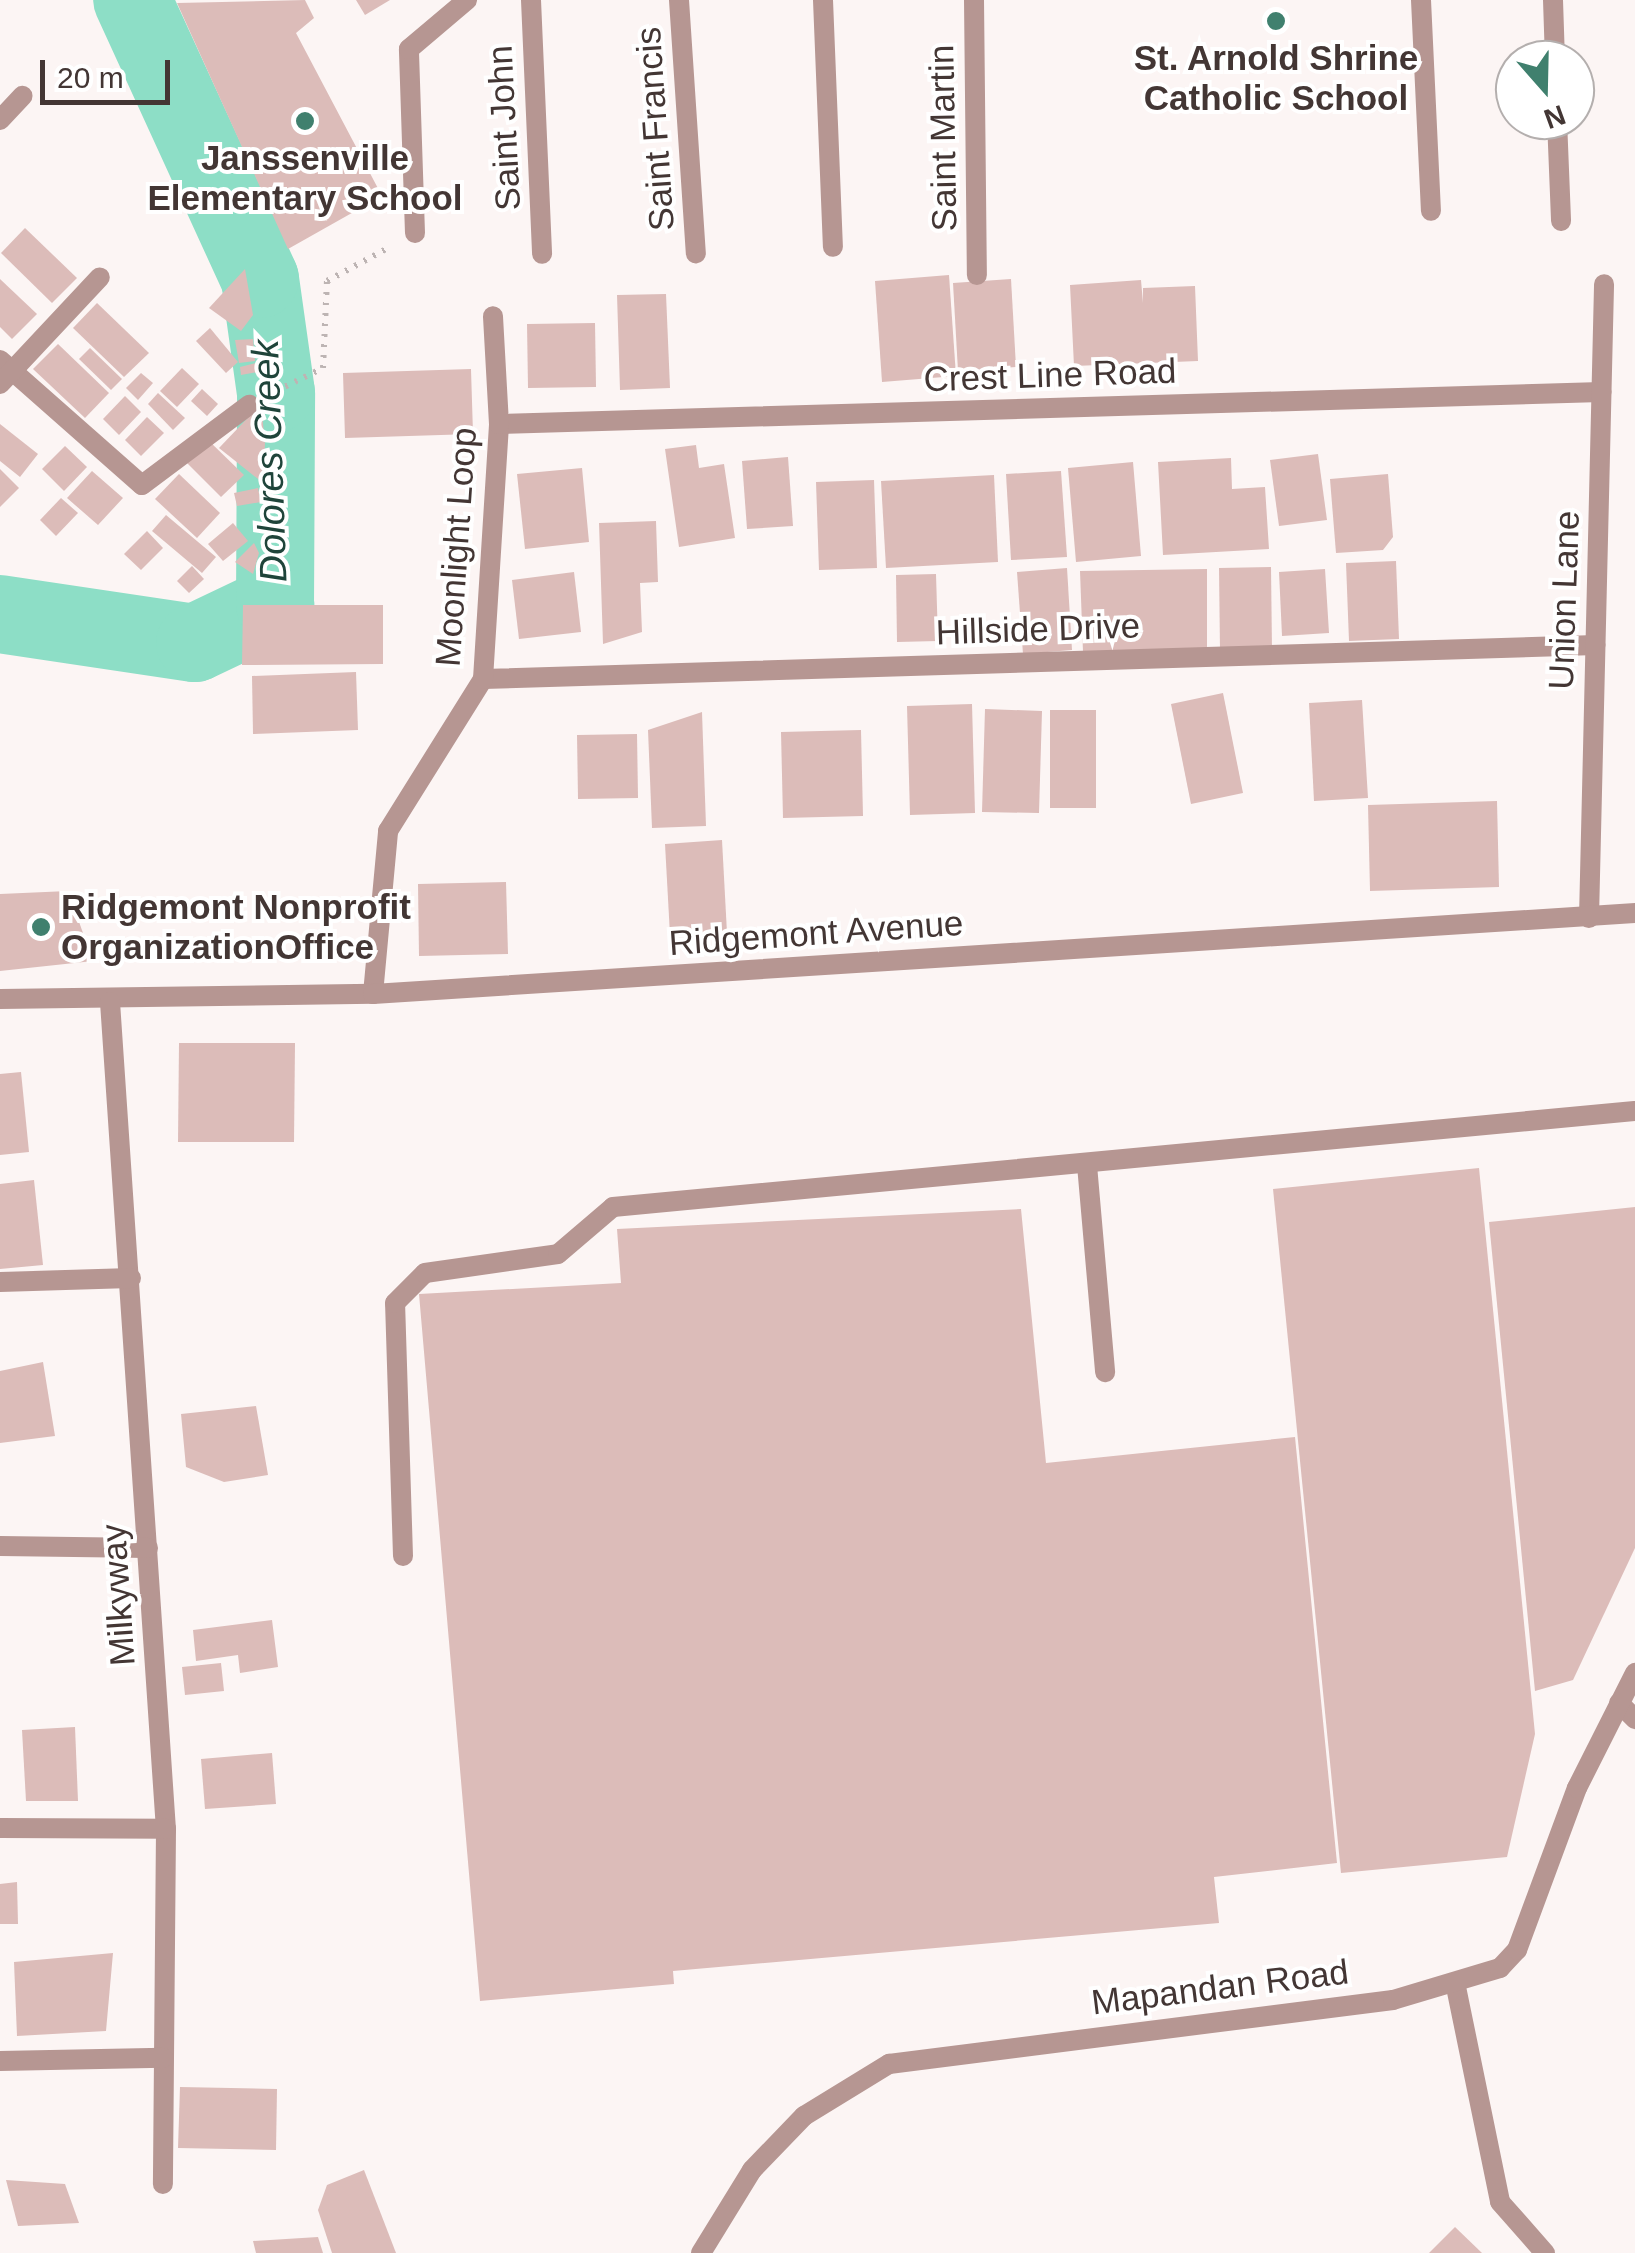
<!DOCTYPE html>
<style>
body{margin:0}
#map{position:relative;width:1635px;height:2253px;overflow:hidden;background:#fcf5f4;font-family:Arial,sans-serif}
div>[style]{position:absolute}
[style*='--x']{left:calc(var(--x)*1px);top:calc(var(--y)*1px);width:calc(var(--w)*1px);rotate:calc(var(--a)*1deg)}
.river>*{height:78px;margin:-39px;padding:0 39px;transform-origin:39px;border-radius:39px;background:#8ddec6}
.building>*{inset:0;background:#dcbcb9}
.path>*{height:6px;margin-top:-3px;transform-origin:0;background:repeating-linear-gradient(90deg,#bdb4b3 0 2.5px,transparent 0 10.5px)}
.lane>*{height:20px;margin:-10px;padding:0 10px;transform-origin:10px;border-radius:10px;background:#b69692}
.street>*{height:20px;margin:-10px;padding:0 10px;transform-origin:10px;border-radius:10px;background:#b69692}
.dots>*{width:28px;height:28px;translate:-50% -50%;box-sizing:border-box;border:5px solid #fff;border-radius:50%}
span{translate:-50% -50%;white-space:nowrap;text-align:center;line-height:1.15;-webkit-text-stroke:8px #fff;paint-order:stroke}
.poi-label{font-size:35px;color:#433634;font-weight:700}
.left{translate:0 -50%;text-align:left}
.street-label{font-size:35px;color:#433634}
.water-label{font-size:38px;color:#1f443a;font-style:italic}
.north{position:absolute;left:1495px;top:40px;width:100px;height:100px;box-sizing:border-box;background:#fff;border:2px solid #b4afae;border-radius:50%;rotate:160deg;font-size:28px;font-weight:700;line-height:40px;text-align:center;color:#433634}
.north::after{content:'';display:block;margin:auto;width:35px;height:45px;background:#40806e;clip-path:polygon(50% 0,100% 100%,50% 72%,0 100%)}
.scale{position:absolute;left:40px;top:60px;width:130px;height:45px;box-sizing:border-box;border:5px solid #433634;border-top:0;padding-left:12px;font-size:30px;line-height:35px;white-space:nowrap;color:#433634;-webkit-text-stroke:8px #fff;paint-order:stroke}
</style>
<div id="map">
<div class="river">
<div style="--x:0;--y:614;--w:197;--a:8.5"></div>
<div style="--x:195;--y:643;--w:89;--a:-25.4"></div>
<div style="--x:275;--y:605;--w:212;--a:-89.7"></div>
<div style="--x:276;--y:393;--w:115;--a:-98"></div>
<div style="--x:260;--y:279;--w:307;--a:-114.6"></div>
</div>
<div class="building">
<div style="clip-path:polygon(305px 0,314px 18px,296px 33px,382px 196px,288px 249px,177px 3px)"></div>
<div style="clip-path:polygon(356px 0,390px 0,365px 15px)"></div>
<div style="clip-path:polygon(25px 228px,77px 278px,52px 303px,1px 253px)"></div>
<div style="clip-path:polygon(245px 269px,253px 315px,241px 331px,209px 308px)"></div>
<div style="clip-path:polygon(949px 275px,956px 376px,882px 382px,875px 281px)"></div>
<div style="clip-path:polygon(0 279px,37px 314px,12px 339px,0 327px)"></div>
<div style="clip-path:polygon(1011px 279px,1016px 367px,958px 371px,953px 283px)"></div>
<div style="clip-path:polygon(1141px 280px,1143px 303px,1143px 288px,1195px 286px,1198px 361px,1074px 366px,1070px 285px)"></div>
<div style="clip-path:polygon(666px 294px,670px 388px,620px 390px,617px 295px)"></div>
<div style="clip-path:polygon(97px 303px,149px 353px,124px 377px,73px 328px)"></div>
<div style="clip-path:polygon(595px 323px,596px 387px,528px 388px,527px 324px)"></div>
<div style="clip-path:polygon(210px 328px,238px 362px,226px 373px,196px 341px)"></div>
<div style="clip-path:polygon(253px 339px,255px 361px,239px 363px,235px 340px)"></div>
<div style="clip-path:polygon(58px 344px,109px 393px,85px 418px,33px 369px)"></div>
<div style="clip-path:polygon(90px 348px,122px 379px,111px 390px,79px 359px)"></div>
<div style="clip-path:polygon(256px 363px,258px 372px,241px 375px,240px 367px)"></div>
<div style="clip-path:polygon(182px 368px,199px 384px,177px 407px,160px 391px)"></div>
<div style="clip-path:polygon(471px 369px,473px 434px,345px 438px,343px 373px)"></div>
<div style="clip-path:polygon(141px 373px,153px 383px,138px 400px,126px 388px)"></div>
<div style="clip-path:polygon(202px 389px,218px 404px,207px 416px,191px 401px)"></div>
<div style="clip-path:polygon(158px 393px,185px 418px,173px 430px,148px 404px)"></div>
<div style="clip-path:polygon(125px 396px,141px 412px,119px 435px,103px 419px)"></div>
<div style="clip-path:polygon(261px 404px,265px 443px,263px 483px,219px 448px)"></div>
<div style="clip-path:polygon(147px 417px,164px 433px,141px 456px,125px 440px)"></div>
<div style="clip-path:polygon(0 424px,38px 454px,20px 477px,0 461px)"></div>
<div style="clip-path:polygon(206px 438px,244px 475px,221px 497px,184px 460px)"></div>
<div style="clip-path:polygon(696px 445px,699px 468px,724px 464px,735px 538px,679px 547px,665px 449px)"></div>
<div style="clip-path:polygon(65px 446px,87px 467px,64px 491px,42px 469px)"></div>
<div style="clip-path:polygon(1318px 454px,1327px 520px,1279px 526px,1270px 460px)"></div>
<div style="clip-path:polygon(788px 457px,793px 526px,747px 529px,742px 461px)"></div>
<div style="clip-path:polygon(1231px 458px,1232px 489px,1265px 487px,1269px 549px,1163px 555px,1158px 462px)"></div>
<div style="clip-path:polygon(1133px 462px,1141px 556px,1076px 562px,1068px 468px)"></div>
<div style="clip-path:polygon(582px 468px,589px 542px,525px 549px,517px 474px)"></div>
<div style="clip-path:polygon(0 469px,19px 488px,0 507px)"></div>
<div style="clip-path:polygon(92px 471px,123px 498px,98px 525px,67px 498px)"></div>
<div style="clip-path:polygon(1061px 471px,1067px 557px,1011px 560px,1006px 474px)"></div>
<div style="clip-path:polygon(179px 474px,220px 513px,197px 538px,155px 499px)"></div>
<div style="clip-path:polygon(1388px 474px,1393px 537px,1383px 550px,1336px 553px,1330px 479px)"></div>
<div style="clip-path:polygon(994px 475px,998px 562px,886px 568px,881px 481px)"></div>
<div style="clip-path:polygon(874px 480px,877px 568px,819px 570px,816px 482px)"></div>
<div style="clip-path:polygon(258px 488px,261px 502px,237px 506px,234px 493px)"></div>
<div style="clip-path:polygon(61px 498px,78px 513px,56px 536px,40px 520px)"></div>
<div style="clip-path:polygon(166px 515px,216px 557px,202px 573px,152px 531px)"></div>
<div style="clip-path:polygon(656px 521px,658px 582px,640px 583px,642px 632px,603px 644px,599px 523px)"></div>
<div style="clip-path:polygon(233px 523px,248px 541px,223px 561px,208px 544px)"></div>
<div style="clip-path:polygon(147px 531px,163px 548px,141px 570px,124px 554px)"></div>
<div style="clip-path:polygon(254px 543px,259px 553px,253px 574px,235px 562px)"></div>
<div style="clip-path:polygon(1396px 561px,1399px 639px,1349px 641px,1346px 563px)"></div>
<div style="clip-path:polygon(192px 566px,204px 579px,189px 593px,177px 581px)"></div>
<div style="clip-path:polygon(1271px 567px,1272px 651px,1220px 651px,1219px 568px)"></div>
<div style="clip-path:polygon(1067px 568px,1072px 650px,1023px 654px,1017px 572px)"></div>
<div style="clip-path:polygon(1207px 569px,1207px 654px,1083px 652px,1080px 571px)"></div>
<div style="clip-path:polygon(1325px 569px,1329px 633px,1282px 636px,1279px 572px)"></div>
<div style="clip-path:polygon(574px 572px,581px 632px,519px 639px,512px 580px)"></div>
<div style="clip-path:polygon(936px 574px,938px 641px,897px 642px,896px 575px)"></div>
<div style="clip-path:polygon(243px 605px,383px 605px,383px 664px,242px 665px)"></div>
<div style="clip-path:polygon(356px 672px,358px 730px,253px 734px,252px 676px)"></div>
<div style="clip-path:polygon(1223px 693px,1243px 793px,1191px 804px,1171px 704px)"></div>
<div style="clip-path:polygon(1362px 700px,1368px 798px,1314px 801px,1309px 703px)"></div>
<div style="clip-path:polygon(972px 704px,975px 813px,910px 815px,907px 706px)"></div>
<div style="clip-path:polygon(985px 709px,1042px 711px,1039px 813px,982px 812px)"></div>
<div style="clip-path:polygon(1050px 710px,1096px 710px,1096px 808px,1050px 808px)"></div>
<div style="clip-path:polygon(702px 712px,706px 826px,652px 828px,648px 730px)"></div>
<div style="clip-path:polygon(861px 730px,863px 816px,783px 818px,781px 732px)"></div>
<div style="clip-path:polygon(637px 734px,638px 798px,578px 799px,577px 735px)"></div>
<div style="clip-path:polygon(1497px 801px,1499px 887px,1370px 891px,1368px 805px)"></div>
<div style="clip-path:polygon(722px 840px,727px 933px,670px 935px,665px 844px)"></div>
<div style="clip-path:polygon(506px 882px,508px 954px,419px 956px,418px 884px)"></div>
<div style="clip-path:polygon(68px 891px,93px 961px,0 971px,0 894px)"></div>
<div style="clip-path:polygon(179px 1043px,295px 1043px,294px 1142px,178px 1142px)"></div>
<div style="clip-path:polygon(21px 1072px,29px 1152px,0 1155px,0 1074px)"></div>
<div style="clip-path:polygon(1479px 1168px,1535px 1734px,1507px 1857px,1341px 1873px,1273px 1189px)"></div>
<div style="clip-path:polygon(34px 1180px,43px 1265px,0 1269px,0 1184px)"></div>
<div style="clip-path:polygon(1635px 1207px,1635px 1548px,1573px 1680px,1535px 1691px,1489px 1222px)"></div>
<div style="clip-path:polygon(1021px 1209px,1046px 1463px,1295px 1437px,1337px 1863px,1214px 1877px,1219px 1923px,673px 1971px,674px 1984px,480px 2001px,419px 1294px,621px 1283px,617px 1229px)"></div>
<div style="clip-path:polygon(43px 1362px,55px 1436px,0 1443px,0 1371px)"></div>
<div style="clip-path:polygon(256px 1406px,268px 1475px,224px 1482px,186px 1467px,181px 1414px)"></div>
<div style="clip-path:polygon(272px 1620px,278px 1667px,240px 1673px,238px 1655px,196px 1661px,193px 1630px)"></div>
<div style="clip-path:polygon(221px 1663px,224px 1691px,185px 1695px,182px 1667px)"></div>
<div style="clip-path:polygon(75px 1727px,78px 1801px,26px 1801px,22px 1730px)"></div>
<div style="clip-path:polygon(272px 1753px,276px 1804px,205px 1809px,201px 1759px)"></div>
<div style="clip-path:polygon(17px 1882px,18px 1924px,0 1924px,0 1884px)"></div>
<div style="clip-path:polygon(113px 1953px,106px 2031px,17px 2036px,14px 1962px)"></div>
<div style="clip-path:polygon(180px 2087px,277px 2089px,276px 2150px,178px 2148px)"></div>
<div style="clip-path:polygon(364px 2170px,396px 2253px,332px 2253px,318px 2210px,327px 2185px)"></div>
<div style="clip-path:polygon(6px 2180px,65px 2184px,79px 2223px,18px 2226px)"></div>
<div style="clip-path:polygon(1455px 2227px,1482px 2253px,1429px 2253px)"></div>
<div style="clip-path:polygon(318px 2237px,323px 2253px,256px 2253px,253px 2241px)"></div>
</div>
<div class="path">
<div style="--x:276;--y:391;--w:52;--a:-26.1"></div>
<div style="--x:323;--y:368;--w:87;--a:-87.4"></div>
<div style="--x:327;--y:281;--w:69;--a:-28.4"></div>
</div>
<div class="lane">
<div style="--x:142;--y:485;--w:134;--a:-36.8"></div>
<div style="--x:1087;--y:1165;--w:208;--a:85"></div>
<div style="--x:403;--y:1556;--w:253;--a:-91.8"></div>
<div style="--x:395;--y:1303;--w:42;--a:-45"></div>
<div style="--x:425;--y:1273;--w:134;--a:-8.1"></div>
<div style="--x:558;--y:1254;--w:72;--a:-40.5"></div>
<div style="--x:613;--y:1207;--w:1026;--a:-5.37"></div>
<div style="--x:1619;--y:1703;--w:23;--a:45"></div>
<div style="--x:1456;--y:1987;--w:219;--a:78.4"></div>
<div style="--x:1500;--y:2202;--w:68;--a:48.6"></div>
</div>
<div class="street">
<div style="--x:531;--y:0;--w:254;--a:87.5"></div>
<div style="--x:679;--y:0;--w:254;--a:86.2"></div>
<div style="--x:823;--y:0;--w:247;--a:87.7"></div>
<div style="--x:974;--y:0;--w:275;--a:89.4"></div>
<div style="--x:1421;--y:0;--w:211;--a:87.3"></div>
<div style="--x:1553;--y:0;--w:60;--a:88.1"></div>
<div style="--x:0;--y:120;--w:33;--a:-47"></div>
<div style="--x:1557;--y:120;--w:101;--a:87.7"></div>
<div style="--x:415;--y:233;--w:184;--a:-91.9"></div>
<div style="--x:409;--y:49;--w:76;--a:-40.2"></div>
<div style="--x:0;--y:360;--w:189;--a:41.4"></div>
<div style="--x:0;--y:384;--w:146;--a:-46.9"></div>
<div style="--x:499;--y:424;--w:1103;--a:-1.66"></div>
<div style="--x:483;--y:679;--w:1113;--a:-1.75"></div>
<div style="--x:1589;--y:918;--w:634;--a:-88.64"></div>
<div style="--x:373;--y:994;--w:164;--a:-84.7"></div>
<div style="--x:388;--y:831;--w:179;--a:-58"></div>
<div style="--x:483;--y:679;--w:256;--a:-86.4"></div>
<div style="--x:499;--y:424;--w:108;--a:-93.2"></div>
<div style="--x:0;--y:999;--w:373;--a:-0.8"></div>
<div style="--x:373;--y:994;--w:1265;--a:-3.67"></div>
<div style="--x:110;--y:1002;--w:829;--a:86.13"></div>
<div style="--x:166;--y:1829;--w:355;--a:90.5"></div>
<div style="--x:0;--y:1282;--w:131;--a:-1.7"></div>
<div style="--x:0;--y:1546;--w:148;--a:0.8"></div>
<div style="--x:0;--y:1828;--w:166;--a:0.3"></div>
<div style="--x:0;--y:2061;--w:163;--a:-1.1"></div>
<div style="--x:701;--y:2253;--w:97;--a:-58.4"></div>
<div style="--x:752;--y:2170;--w:75;--a:-46.1"></div>
<div style="--x:804;--y:2116;--w:100;--a:-31.5"></div>
<div style="--x:889;--y:2064;--w:508;--a:-7.24"></div>
<div style="--x:1393;--y:2000;--w:112;--a:-16.7"></div>
<div style="--x:1500;--y:1968;--w:25;--a:-47"></div>
<div style="--x:1517;--y:1950;--w:173;--a:-69.7"></div>
<div style="--x:1577;--y:1788;--w:129;--a:-63.2"></div>
</div>
<div class="dots">
<div style="left:1276px;top:21px;background:#40806e"></div>
<div style="left:305px;top:121px;background:#40806e"></div>
<div style="left:41px;top:927px;background:#40806e"></div>
</div>
<div class="poi-label">
<span style="left:1276px;top:78px">St. Arnold Shrine<br>Catholic School</span>
<span style="left:305px;top:178px">Janssenville<br>Elementary School</span>
<span class="left" style="left:61px;top:927px">Ridgemont Nonprofit<br>OrganizationOffice</span>
</div>
<div class="street-label">
<span style="left:504px;top:128px;rotate:-93deg">Saint John</span>
<span style="left:655px;top:129px;rotate:-94deg">Saint Francis</span>
<span style="left:943px;top:138px;rotate:-91deg">Saint Martin</span>
<span style="left:1050px;top:375px;rotate:-2deg">Crest Line Road</span>
<span style="left:456px;top:547px;rotate:-86deg">Moonlight Loop</span>
<span style="left:1564px;top:600px;rotate:-88deg">Union Lane</span>
<span style="left:1038px;top:629px;rotate:-2deg">Hillside Drive</span>
<span style="left:816px;top:933px;rotate:-4deg">Ridgemont Avenue</span>
<span style="left:118px;top:1595px;rotate:-94deg">Milkyway</span>
<span style="left:1220px;top:1987px;rotate:-7deg">Mapandan Road</span>
</div>
<div class="water-label">
<span style="left:270px;top:461px;rotate:-92deg">Dolores Creek</span>
</div>
<div class="north">N</div>
<div class="scale">20 m</div>
</div>
